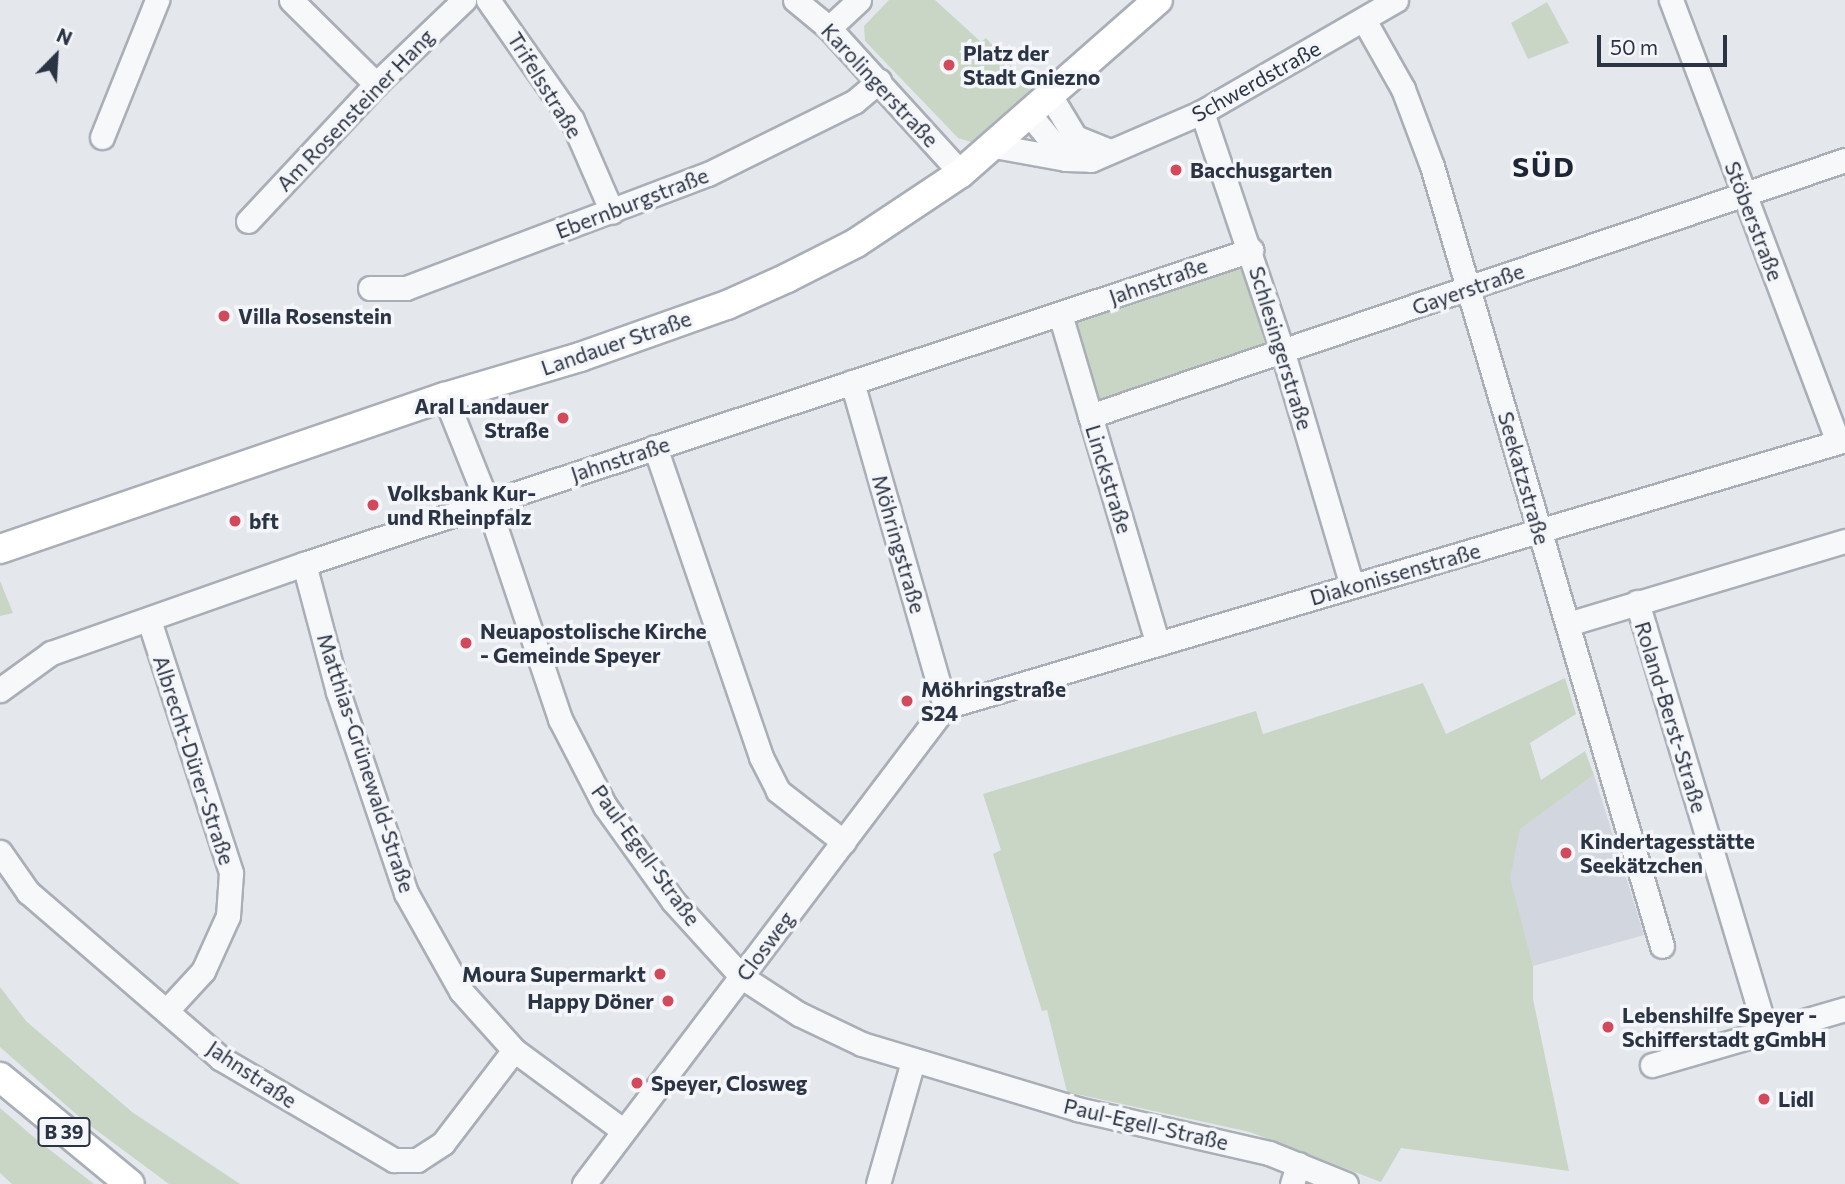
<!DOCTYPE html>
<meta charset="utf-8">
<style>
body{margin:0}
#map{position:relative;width:1845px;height:1184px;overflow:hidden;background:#e4e7ec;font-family:Commissioner,sans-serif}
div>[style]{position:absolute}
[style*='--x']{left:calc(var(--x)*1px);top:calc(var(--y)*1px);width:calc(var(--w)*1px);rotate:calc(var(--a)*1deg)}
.built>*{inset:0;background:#d2d6de}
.green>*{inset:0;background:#c9d6c5}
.roads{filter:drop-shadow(2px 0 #a9aeb7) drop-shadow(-2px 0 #a9aeb7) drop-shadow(0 2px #a9aeb7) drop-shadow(0 -2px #a9aeb7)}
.minor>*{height:23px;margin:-11.5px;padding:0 11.5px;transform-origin:11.5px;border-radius:11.5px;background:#f7f8fa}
.major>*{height:28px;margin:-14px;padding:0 14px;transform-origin:14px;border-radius:14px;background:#fff}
.dots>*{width:19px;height:19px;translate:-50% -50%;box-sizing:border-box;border:4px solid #f4f6f9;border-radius:50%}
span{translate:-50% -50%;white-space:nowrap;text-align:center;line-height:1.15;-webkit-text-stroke:7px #f4f6f9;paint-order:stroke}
.shield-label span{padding:2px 5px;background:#f4f6f9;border:2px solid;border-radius:5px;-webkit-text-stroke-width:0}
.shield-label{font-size:19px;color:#2b3445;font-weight:700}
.poi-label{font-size:21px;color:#2b3445;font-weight:700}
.left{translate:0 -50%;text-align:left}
.right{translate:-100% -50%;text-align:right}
.street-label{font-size:21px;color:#2b3445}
.district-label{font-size:28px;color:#1d2536;font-weight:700;letter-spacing:2px}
.north{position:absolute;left:21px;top:21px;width:70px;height:70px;-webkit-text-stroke:5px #f4f6f9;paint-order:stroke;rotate:24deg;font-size:19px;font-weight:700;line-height:28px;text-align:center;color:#2b3445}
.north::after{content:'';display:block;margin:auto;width:24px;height:32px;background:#2b3445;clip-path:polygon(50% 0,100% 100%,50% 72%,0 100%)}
.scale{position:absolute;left:1597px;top:35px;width:130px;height:32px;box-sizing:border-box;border:4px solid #2b3445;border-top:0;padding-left:9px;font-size:21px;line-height:24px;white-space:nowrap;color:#2b3445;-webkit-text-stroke:5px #f4f6f9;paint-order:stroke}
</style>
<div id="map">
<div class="built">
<div style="clip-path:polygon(1594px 775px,1644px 935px,1533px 966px,1509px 878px,1519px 829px)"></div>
</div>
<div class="green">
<div style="clip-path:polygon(889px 0,935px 0,981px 42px,986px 38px,1032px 88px,971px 142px,958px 138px,865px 41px,864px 26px)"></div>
<div style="clip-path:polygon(1547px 2px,1569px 43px,1528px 59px,1511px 23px)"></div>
<div style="clip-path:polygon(1247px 262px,1276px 348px,1093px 406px,1071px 324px)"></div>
<div style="clip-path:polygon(0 581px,13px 613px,0 616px)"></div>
<div style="clip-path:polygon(1565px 678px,1576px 714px,1530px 743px,1541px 780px,1585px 751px,1594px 775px,1520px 829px,1510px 878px,1533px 966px,1533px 999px,1569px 1171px,1401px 1148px,1381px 1182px,1250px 1132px,1067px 1092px,1047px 1010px,1042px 1011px,993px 854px,1001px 850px,983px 794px,1256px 711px,1263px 734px,1423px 683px,1446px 734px)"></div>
<div style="clip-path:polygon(0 987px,26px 1021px,132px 1112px,240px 1184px,169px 1184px,84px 1121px,0 1047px)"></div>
<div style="clip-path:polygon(0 1108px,37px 1140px,94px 1184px,12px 1184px,0 1173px)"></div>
</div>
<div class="roads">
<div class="minor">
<div style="--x:291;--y:0;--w:120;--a:44.7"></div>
<div style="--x:488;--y:0;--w:146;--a:55"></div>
<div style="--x:572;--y:120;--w:100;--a:66.5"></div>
<div style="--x:795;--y:0;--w:44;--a:39.5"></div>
<div style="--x:829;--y:28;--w:196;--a:47.7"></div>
<div style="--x:1671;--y:0;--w:472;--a:69.3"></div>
<div style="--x:1364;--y:20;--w:79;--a:60.5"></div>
<div style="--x:1403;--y:89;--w:82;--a:69.4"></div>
<div style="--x:1432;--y:166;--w:813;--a:73.57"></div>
<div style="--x:829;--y:28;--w:41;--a:-43"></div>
<div style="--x:1051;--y:97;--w:47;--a:59"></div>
<div style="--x:1075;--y:137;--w:38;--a:22"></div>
<div style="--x:1202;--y:112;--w:254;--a:71.4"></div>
<div style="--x:1283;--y:353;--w:243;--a:73.5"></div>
<div style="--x:1030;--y:115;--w:57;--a:50.7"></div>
<div style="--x:1066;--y:159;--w:25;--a:2"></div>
<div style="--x:1091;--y:160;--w:121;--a:-23.4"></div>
<div style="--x:1202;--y:112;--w:224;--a:-30"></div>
<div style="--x:102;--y:137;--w:148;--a:-68.1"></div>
<div style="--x:994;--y:146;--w:73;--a:10.2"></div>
<div style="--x:248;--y:221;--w:187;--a:-46.9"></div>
<div style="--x:376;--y:84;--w:122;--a:-43.7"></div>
<div style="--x:370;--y:288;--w:36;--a:0"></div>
<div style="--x:406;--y:288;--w:323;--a:-20.7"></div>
<div style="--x:708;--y:174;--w:163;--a:-26.3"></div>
<div style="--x:854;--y:102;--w:33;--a:-40"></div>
<div style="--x:1060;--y:314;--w:344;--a:73.5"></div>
<div style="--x:852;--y:382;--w:338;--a:74"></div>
<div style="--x:445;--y:397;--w:113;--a:68.2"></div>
<div style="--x:487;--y:502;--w:229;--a:71.4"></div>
<div style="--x:560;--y:719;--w:98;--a:62.7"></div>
<div style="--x:605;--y:806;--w:117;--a:54.4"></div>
<div style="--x:673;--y:901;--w:103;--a:47.8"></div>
<div style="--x:742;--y:977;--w:68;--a:33"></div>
<div style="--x:799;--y:1014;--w:70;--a:25.5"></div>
<div style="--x:862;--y:1044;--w:225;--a:16.8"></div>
<div style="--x:1077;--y:1109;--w:197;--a:12.9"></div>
<div style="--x:1269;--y:1153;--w:83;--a:21.9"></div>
<div style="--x:1090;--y:416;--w:797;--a:-18.73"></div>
<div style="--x:655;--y:447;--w:328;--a:71.1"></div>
<div style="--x:761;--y:757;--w:38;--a:63"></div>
<div style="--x:778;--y:791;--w:83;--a:37.7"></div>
<div style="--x:304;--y:564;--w:132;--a:75.1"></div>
<div style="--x:338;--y:692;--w:212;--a:71.3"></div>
<div style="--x:406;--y:893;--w:112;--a:60.7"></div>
<div style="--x:461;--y:991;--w:79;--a:48.1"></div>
<div style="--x:514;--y:1050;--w:133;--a:36.4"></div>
<div style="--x:1637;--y:602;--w:449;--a:73.3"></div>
<div style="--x:149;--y:620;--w:266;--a:72"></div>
<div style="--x:231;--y:873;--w:43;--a:94"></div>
<div style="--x:228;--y:916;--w:60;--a:114.4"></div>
<div style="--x:203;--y:971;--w:52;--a:132.6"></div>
<div style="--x:1568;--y:624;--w:289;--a:-16.7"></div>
<div style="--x:0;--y:690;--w:63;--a:-36"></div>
<div style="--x:51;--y:653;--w:268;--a:-19.4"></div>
<div style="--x:304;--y:564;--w:998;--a:-18.34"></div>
<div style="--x:945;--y:707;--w:939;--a:-16.52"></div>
<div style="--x:0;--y:852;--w:49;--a:55"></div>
<div style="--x:28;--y:892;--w:254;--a:40.8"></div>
<div style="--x:220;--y:1058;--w:202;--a:30.4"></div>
<div style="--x:394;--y:1160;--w:23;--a:0"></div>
<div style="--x:417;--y:1160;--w:31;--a:-33"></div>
<div style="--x:443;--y:1143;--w:117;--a:-52.6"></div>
<div style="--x:1652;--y:1065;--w:201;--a:-16.2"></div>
<div style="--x:584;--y:1184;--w:598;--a:-52.88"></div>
<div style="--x:878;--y:1184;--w:128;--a:-74.1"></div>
<div style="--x:1292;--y:1184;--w:21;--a:-73"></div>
</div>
<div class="major">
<div style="--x:0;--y:549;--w:470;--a:-18.9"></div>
<div style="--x:445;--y:397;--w:141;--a:-16.5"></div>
<div style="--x:580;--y:357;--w:156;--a:-19.5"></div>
<div style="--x:727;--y:305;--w:66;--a:-24.2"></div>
<div style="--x:787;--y:278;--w:77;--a:-26.9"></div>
<div style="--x:856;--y:243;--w:126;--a:-33.7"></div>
<div style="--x:961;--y:173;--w:262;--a:-41.3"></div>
<div style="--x:0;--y:1077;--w:168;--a:39.5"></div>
</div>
</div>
<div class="dots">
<div style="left:949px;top:65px;background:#d1495b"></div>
<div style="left:1176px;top:170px;background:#d1495b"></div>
<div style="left:224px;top:316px;background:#d1495b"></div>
<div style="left:563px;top:418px;background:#d1495b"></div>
<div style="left:373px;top:505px;background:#d1495b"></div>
<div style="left:235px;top:521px;background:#d1495b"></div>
<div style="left:466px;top:643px;background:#d1495b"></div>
<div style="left:907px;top:701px;background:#d1495b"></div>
<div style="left:1566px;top:853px;background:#d1495b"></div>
<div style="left:660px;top:974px;background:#d1495b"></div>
<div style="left:668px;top:1001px;background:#d1495b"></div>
<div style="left:1608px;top:1027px;background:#d1495b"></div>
<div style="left:637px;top:1083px;background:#d1495b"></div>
<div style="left:1764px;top:1099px;background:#d1495b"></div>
</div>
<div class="shield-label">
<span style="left:64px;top:1132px">B 39</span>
</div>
<div class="poi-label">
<span class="left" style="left:963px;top:65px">Platz der<br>Stadt Gniezno</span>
<span class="left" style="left:1190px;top:170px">Bacchusgarten</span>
<span class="left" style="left:238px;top:316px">Villa Rosenstein</span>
<span class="right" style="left:549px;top:418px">Aral Landauer<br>Straße</span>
<span class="left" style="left:387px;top:505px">Volksbank Kur-<br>und Rheinpfalz</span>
<span class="left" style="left:249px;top:521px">bft</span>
<span class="left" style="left:480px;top:643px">Neuapostolische Kirche<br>- Gemeinde Speyer</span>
<span class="left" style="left:921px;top:701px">Möhringstraße<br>S24</span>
<span class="left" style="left:1580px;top:853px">Kindertagesstätte<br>Seekätzchen</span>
<span class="right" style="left:646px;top:974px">Moura Supermarkt</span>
<span class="right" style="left:654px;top:1001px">Happy Döner</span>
<span class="left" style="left:1622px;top:1027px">Lebenshilfe Speyer -<br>Schifferstadt gGmbH</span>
<span class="left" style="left:651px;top:1083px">Speyer, Closweg</span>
<span class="left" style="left:1778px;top:1099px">Lidl</span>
</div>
<div class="street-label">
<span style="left:1256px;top:81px;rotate:-29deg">Schwerdstraße</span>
<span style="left:545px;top:85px;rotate:58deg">Trifelsstraße</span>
<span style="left:880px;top:85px;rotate:47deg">Karolingerstraße</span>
<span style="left:355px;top:110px;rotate:-46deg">Am Rosensteiner Hang</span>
<span style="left:632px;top:203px;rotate:-21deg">Ebernburgstraße</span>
<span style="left:1754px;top:221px;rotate:69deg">Stöberstraße</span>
<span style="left:1158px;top:281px;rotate:-19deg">Jahnstraße</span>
<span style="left:1468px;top:289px;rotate:-19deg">Gayerstraße</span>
<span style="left:616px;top:343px;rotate:-19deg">Landauer Straße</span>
<span style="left:1281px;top:348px;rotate:73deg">Schlesingerstraße</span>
<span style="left:620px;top:459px;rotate:-18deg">Jahnstraße</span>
<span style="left:1524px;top:478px;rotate:74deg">Seekatzstraße</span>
<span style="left:1109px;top:479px;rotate:73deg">Linckstraße</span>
<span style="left:899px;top:544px;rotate:74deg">Möhringstraße</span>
<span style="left:1395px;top:574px;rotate:-16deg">Diakonissenstraße</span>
<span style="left:1671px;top:717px;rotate:73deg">Roland-Berst-Straße</span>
<span style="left:194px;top:760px;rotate:72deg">Albrecht-Dürer-Straße</span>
<span style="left:366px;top:763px;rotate:72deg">Matthias-Grünewald-Straße</span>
<span style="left:646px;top:855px;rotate:54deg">Paul-Egell-Straße</span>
<span style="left:765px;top:946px;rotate:-53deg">Closweg</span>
<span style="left:252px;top:1074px;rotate:34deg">Jahnstraße</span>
<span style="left:1146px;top:1124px;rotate:13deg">Paul-Egell-Straße</span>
</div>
<div class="district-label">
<span style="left:1544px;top:166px">SÜD</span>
</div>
<div class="north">N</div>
<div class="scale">50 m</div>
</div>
